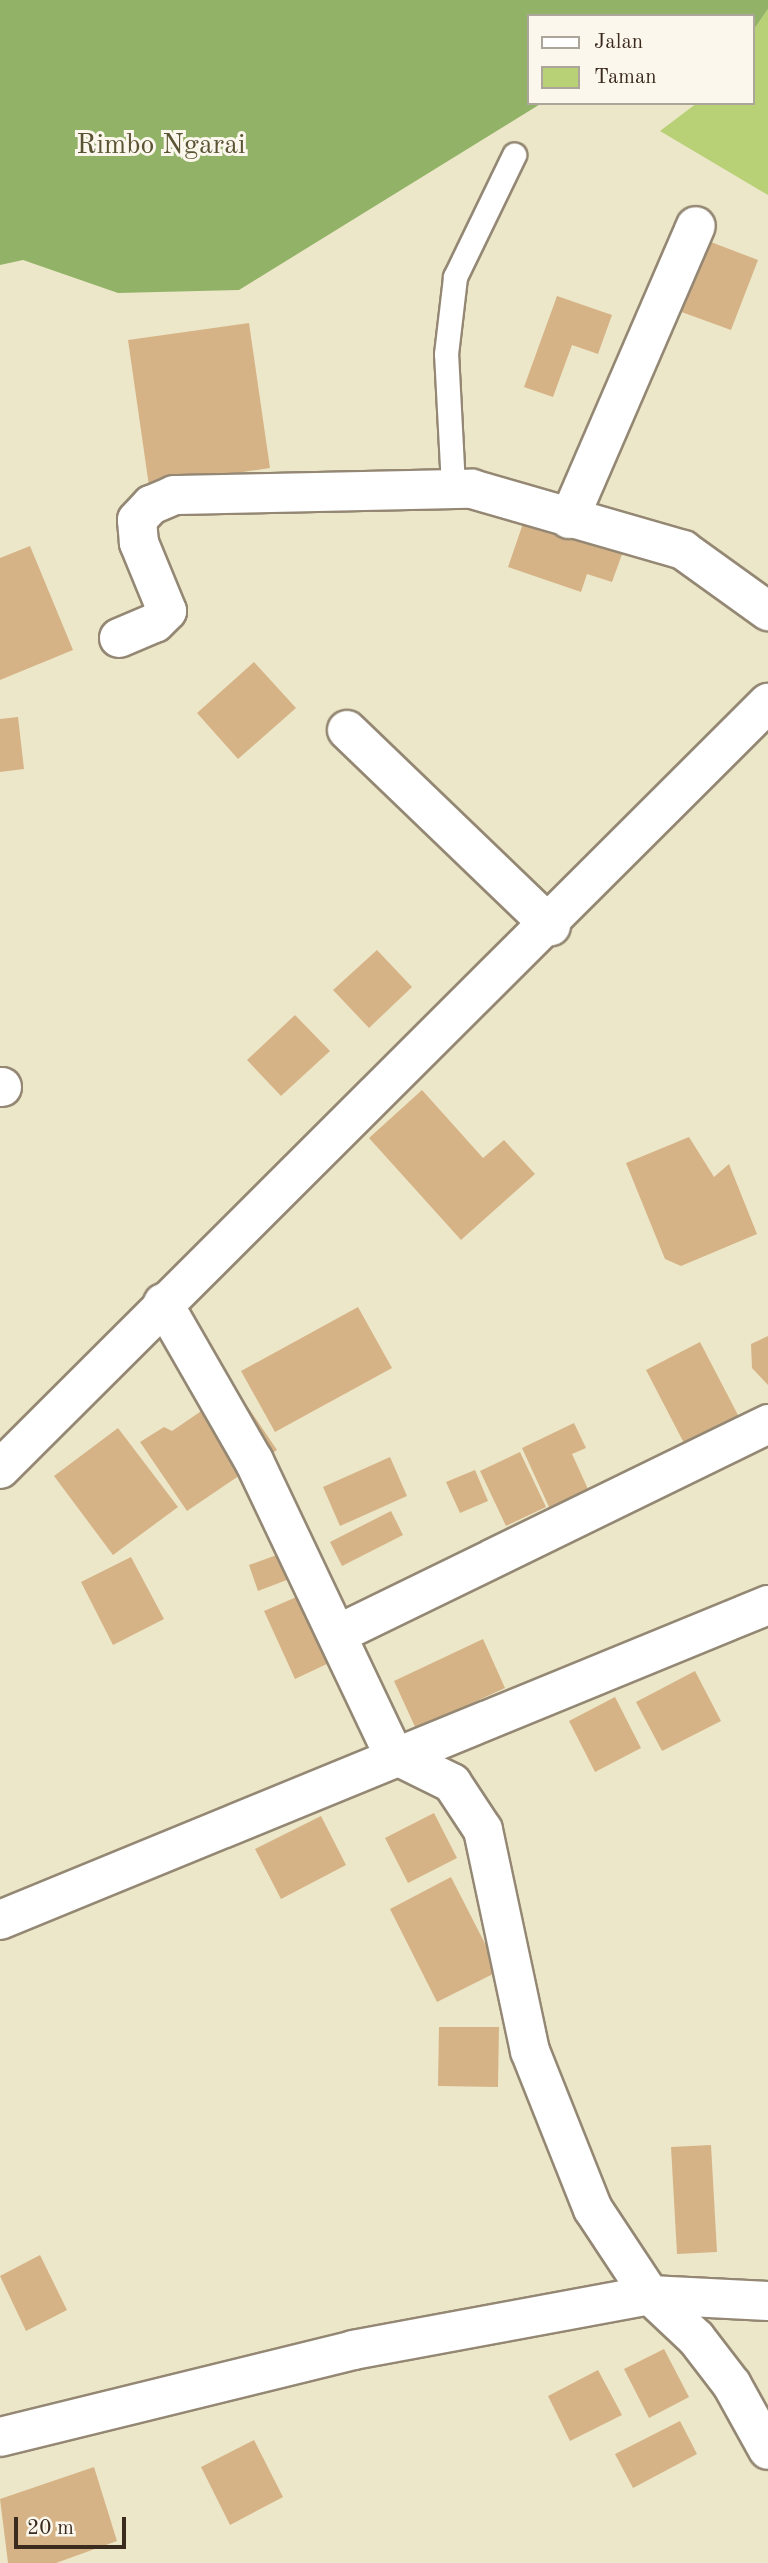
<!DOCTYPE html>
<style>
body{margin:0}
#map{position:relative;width:768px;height:2563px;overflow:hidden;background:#ede7c9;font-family:"Old Standard TT",serif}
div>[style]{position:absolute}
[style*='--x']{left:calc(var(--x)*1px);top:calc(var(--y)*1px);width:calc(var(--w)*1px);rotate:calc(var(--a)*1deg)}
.green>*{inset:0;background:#b9d176}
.forest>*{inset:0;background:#92b367}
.building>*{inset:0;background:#d6b386}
.roads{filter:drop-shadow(2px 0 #948874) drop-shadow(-2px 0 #948874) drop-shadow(0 2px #948874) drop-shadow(0 -2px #948874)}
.service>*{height:23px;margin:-11.5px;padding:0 11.5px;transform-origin:11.5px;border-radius:11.5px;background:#fff}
.minor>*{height:38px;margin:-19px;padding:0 19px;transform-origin:19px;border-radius:19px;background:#fff}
.tertiary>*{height:38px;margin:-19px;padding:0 19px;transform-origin:19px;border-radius:19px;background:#fff}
span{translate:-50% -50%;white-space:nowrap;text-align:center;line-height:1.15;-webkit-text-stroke:6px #fbf7ec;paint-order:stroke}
.park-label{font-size:28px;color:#5a5434}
.legend{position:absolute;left:527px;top:14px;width:228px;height:91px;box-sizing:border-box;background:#fbf7ec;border:2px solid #aea59a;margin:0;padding:9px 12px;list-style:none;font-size:21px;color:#3b2a1e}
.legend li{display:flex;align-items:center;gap:14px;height:35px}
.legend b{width:35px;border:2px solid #aea59a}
.scale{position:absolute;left:14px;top:2517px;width:112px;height:32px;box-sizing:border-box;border:4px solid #3b2a1e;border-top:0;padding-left:9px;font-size:21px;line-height:24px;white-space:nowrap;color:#3b2a1e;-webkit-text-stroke:5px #fbf7ec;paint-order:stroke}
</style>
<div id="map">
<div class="green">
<div style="clip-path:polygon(768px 9px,768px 195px,660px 131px,697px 103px,752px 103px,752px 32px)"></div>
</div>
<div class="forest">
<div style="clip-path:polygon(0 0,768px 0,768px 9px,752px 32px,752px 16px,528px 16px,528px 103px,542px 103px,239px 290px,118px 293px,23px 260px,0 265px)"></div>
</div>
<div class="building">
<div style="clip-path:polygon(703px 239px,758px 260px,731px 330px,676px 310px)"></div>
<div style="clip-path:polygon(557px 296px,612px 315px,598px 354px,572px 345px,553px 397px,524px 387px)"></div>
<div style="clip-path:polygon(249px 323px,270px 468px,149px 486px,128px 340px)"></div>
<div style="clip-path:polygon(527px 512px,625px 546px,612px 582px,587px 574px,581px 592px,508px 567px)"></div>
<div style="clip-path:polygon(30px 546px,73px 650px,0 680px,0 558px)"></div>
<div style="clip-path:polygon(254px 662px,296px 708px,238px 759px,197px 713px)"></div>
<div style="clip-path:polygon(18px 717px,24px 769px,0 772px,0 719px)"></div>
<div style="clip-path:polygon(377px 950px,412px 987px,369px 1028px,333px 990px)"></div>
<div style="clip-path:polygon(295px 1015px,330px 1051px,281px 1096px,247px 1060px)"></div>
<div style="clip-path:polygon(422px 1090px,483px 1158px,504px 1140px,535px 1174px,461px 1240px,369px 1138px)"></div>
<div style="clip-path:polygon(689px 1137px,714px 1177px,729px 1164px,757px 1234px,681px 1266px,665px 1259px,626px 1163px)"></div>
<div style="clip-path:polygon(358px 1307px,392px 1368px,275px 1432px,241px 1371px)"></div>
<div style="clip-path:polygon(768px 1336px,768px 1385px,752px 1368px,751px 1344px)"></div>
<div style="clip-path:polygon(700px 1342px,739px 1417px,685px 1445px,646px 1370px)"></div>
<div style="clip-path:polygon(235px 1388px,277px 1450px,187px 1511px,140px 1442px,164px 1427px,172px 1431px)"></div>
<div style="clip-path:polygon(574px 1423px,586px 1448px,572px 1454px,588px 1489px,549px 1507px,522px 1448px)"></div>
<div style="clip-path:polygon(118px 1428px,178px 1507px,113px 1555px,54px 1476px)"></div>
<div style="clip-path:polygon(520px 1452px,546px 1507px,506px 1526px,480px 1471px)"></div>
<div style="clip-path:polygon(390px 1457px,407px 1496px,340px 1526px,323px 1487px)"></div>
<div style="clip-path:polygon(475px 1470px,488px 1501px,460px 1513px,446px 1482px)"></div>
<div style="clip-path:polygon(391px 1511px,403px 1535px,342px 1566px,330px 1542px)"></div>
<div style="clip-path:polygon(296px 1548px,305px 1573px,258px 1591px,249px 1565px)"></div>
<div style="clip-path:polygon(131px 1557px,164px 1619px,113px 1645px,81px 1582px)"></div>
<div style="clip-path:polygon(315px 1589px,346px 1655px,295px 1679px,264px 1611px)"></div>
<div style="clip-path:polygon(483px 1639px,505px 1688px,416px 1729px,394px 1681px)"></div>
<div style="clip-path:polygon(695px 1671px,721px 1721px,662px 1751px,636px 1702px)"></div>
<div style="clip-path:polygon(615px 1697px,641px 1748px,595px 1772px,569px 1721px)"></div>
<div style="clip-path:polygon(434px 1813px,457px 1858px,408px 1883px,385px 1838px)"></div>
<div style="clip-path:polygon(321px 1816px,346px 1865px,281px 1899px,255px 1849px)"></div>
<div style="clip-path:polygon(451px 1877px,499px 1971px,437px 2002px,390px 1909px)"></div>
<div style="clip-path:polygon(439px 2027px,499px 2027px,498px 2087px,438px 2086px)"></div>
<div style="clip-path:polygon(711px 2145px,717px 2252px,677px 2254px,671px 2147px)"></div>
<div style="clip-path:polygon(40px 2255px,67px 2310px,26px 2331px,0 2276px)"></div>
<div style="clip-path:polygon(664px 2349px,689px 2397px,649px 2418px,624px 2369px)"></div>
<div style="clip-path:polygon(598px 2370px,622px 2415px,570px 2441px,548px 2396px)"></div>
<div style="clip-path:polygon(680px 2421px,697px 2454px,633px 2488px,615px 2454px)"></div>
<div style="clip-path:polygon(254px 2440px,283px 2497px,230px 2525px,201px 2467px)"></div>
<div style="clip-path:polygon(94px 2467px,117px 2541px,56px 2563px,8px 2563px,0 2499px)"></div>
</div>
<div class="roads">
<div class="service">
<div style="--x:453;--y:486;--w:132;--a:-93"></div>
<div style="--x:446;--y:354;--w:78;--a:-83.3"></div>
<div style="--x:455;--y:277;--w:136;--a:-64.2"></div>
</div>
<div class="minor">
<div style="--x:569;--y:519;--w:319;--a:-66.6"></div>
<div style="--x:119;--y:638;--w:39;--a:-23"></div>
<div style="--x:155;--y:623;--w:17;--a:-45"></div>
<div style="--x:167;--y:611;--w:74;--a:-112.4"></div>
<div style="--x:139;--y:543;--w:23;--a:-95"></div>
<div style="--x:137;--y:520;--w:21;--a:-47"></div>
<div style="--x:151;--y:505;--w:25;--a:-23"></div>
<div style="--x:174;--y:495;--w:298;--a:-1.2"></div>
<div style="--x:472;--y:489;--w:220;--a:16.1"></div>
<div style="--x:683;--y:550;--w:105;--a:35.7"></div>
<div style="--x:347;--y:730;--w:283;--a:43.9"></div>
<div style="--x:0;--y:1087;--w:2;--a:0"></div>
<div style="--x:163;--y:1303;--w:182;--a:60.1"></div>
<div style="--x:254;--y:1461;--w:324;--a:64.6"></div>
<div style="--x:393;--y:1754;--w:66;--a:26.2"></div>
<div style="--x:452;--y:1783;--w:56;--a:56.6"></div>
<div style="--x:483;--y:1830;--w:226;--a:78"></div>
<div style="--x:530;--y:2051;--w:170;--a:68.3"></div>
<div style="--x:593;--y:2209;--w:103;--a:56.5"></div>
<div style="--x:650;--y:2295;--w:63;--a:43.1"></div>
<div style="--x:696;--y:2338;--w:59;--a:52.5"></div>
<div style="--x:732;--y:2385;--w:74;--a:61"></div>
<div style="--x:0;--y:1469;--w:1085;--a:-44.93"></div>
<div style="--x:338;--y:1634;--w:479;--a:-26"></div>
<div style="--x:0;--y:1920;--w:830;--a:-22.3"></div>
</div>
<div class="tertiary">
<div style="--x:0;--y:2437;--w:364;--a:-13.8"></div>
<div style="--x:353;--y:2350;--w:302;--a:-10.5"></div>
<div style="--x:650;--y:2295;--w:118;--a:2.9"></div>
</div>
</div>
<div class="park-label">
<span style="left:161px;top:146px">Rimbo Ngarai</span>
</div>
<ul class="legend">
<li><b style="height:9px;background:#fff"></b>Jalan</li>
<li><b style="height:19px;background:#b9d176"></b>Taman</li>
</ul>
<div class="scale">20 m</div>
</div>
